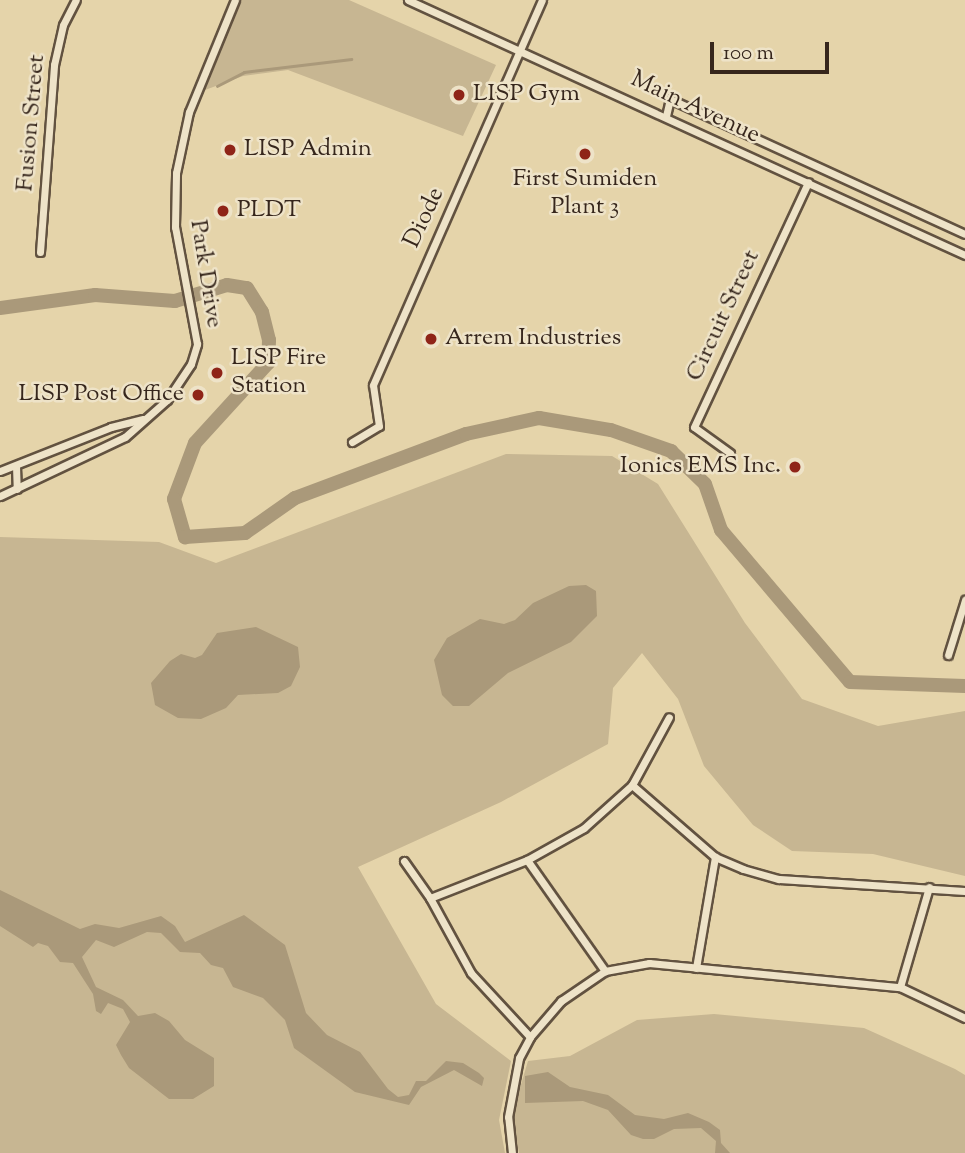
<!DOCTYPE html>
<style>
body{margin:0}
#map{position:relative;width:965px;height:1153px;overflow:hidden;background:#e5d4aa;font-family:"Sorts Mill Goudy",serif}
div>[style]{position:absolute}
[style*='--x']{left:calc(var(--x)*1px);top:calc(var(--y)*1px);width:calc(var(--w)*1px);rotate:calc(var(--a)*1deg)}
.green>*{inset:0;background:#c7b692}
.water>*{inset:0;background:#aa997a}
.stream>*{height:2.5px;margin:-1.25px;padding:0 1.25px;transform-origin:1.25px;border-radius:1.25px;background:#aa997a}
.river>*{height:14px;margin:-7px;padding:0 7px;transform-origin:7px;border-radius:7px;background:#aa997a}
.roads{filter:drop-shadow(2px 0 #625240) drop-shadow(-2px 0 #625240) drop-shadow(0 2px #625240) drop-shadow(0 -2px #625240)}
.street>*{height:7px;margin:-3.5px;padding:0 3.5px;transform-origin:3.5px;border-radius:3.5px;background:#eee3c8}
.dots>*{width:19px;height:19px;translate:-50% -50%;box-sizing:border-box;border:4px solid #eee3c8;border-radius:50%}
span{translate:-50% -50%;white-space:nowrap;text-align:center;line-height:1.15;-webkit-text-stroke:5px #eee3c8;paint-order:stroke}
.poi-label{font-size:24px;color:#36261c}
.left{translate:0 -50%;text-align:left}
.right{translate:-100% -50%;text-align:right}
.street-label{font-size:24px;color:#36261c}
.scale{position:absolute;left:710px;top:42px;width:119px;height:32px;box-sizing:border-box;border:4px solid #36261c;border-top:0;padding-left:9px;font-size:21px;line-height:24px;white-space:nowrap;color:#36261c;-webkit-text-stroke:5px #eee3c8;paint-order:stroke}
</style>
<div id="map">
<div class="green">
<div style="clip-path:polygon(241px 0,349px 0,496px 65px,463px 136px,288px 70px,243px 76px,205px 90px)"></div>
<div style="clip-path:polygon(506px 454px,612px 456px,658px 484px,745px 623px,802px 699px,878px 726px,965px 711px,965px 876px,873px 854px,792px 851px,753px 825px,704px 766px,678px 699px,642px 653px,613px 688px,608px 744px,501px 802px,358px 867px,436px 1004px,511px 1061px,499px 1120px,505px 1153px,0 1153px,0 537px,159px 542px,216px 563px)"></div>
<div style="clip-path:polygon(714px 1014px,864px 1028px,955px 1069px,965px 1075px,965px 1153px,519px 1153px,512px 1115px,528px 1061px,570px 1056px,637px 1020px)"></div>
</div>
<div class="water">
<div style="clip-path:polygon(586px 585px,596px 591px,597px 616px,571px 642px,508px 673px,469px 706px,453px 706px,442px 695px,434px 660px,447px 638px,480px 619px,504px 624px,515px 620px,533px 603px,569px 586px)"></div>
<div style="clip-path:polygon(256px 627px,298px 647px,300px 667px,291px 686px,278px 693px,238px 695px,226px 708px,201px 719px,178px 718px,155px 705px,151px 683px,170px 661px,181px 654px,195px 658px,202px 655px,217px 633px)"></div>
<div style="clip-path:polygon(0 890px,80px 929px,95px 924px,119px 928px,161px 916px,175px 926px,185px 942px,244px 915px,285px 945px,306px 1013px,327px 1035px,360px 1052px,388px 1089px,398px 1097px,409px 1095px,416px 1081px,426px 1081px,446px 1061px,463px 1063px,479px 1073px,484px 1078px,482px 1086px,454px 1070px,421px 1087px,409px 1105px,355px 1092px,294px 1048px,285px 1020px,263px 998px,233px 987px,223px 968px,211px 965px,200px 953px,180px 952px,161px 933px,147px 932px,114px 947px,96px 940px,82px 957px,96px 987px,123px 1000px,138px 1016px,155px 1013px,169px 1021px,185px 1040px,214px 1058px,214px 1086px,193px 1099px,169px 1099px,129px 1068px,121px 1055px,116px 1045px,130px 1022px,123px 1009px,108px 1003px,101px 1014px,96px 1011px,93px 994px,73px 963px,60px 962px,48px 946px,38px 943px,33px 947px,0 926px)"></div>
<div style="clip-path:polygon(548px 1072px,570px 1087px,608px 1095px,635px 1115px,664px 1119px,688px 1113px,709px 1122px,720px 1130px,721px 1143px,730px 1153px,715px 1153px,716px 1141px,701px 1128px,674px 1129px,654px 1139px,643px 1139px,631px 1135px,608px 1110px,583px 1101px,525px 1103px,525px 1076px)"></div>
</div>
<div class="stream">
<div style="--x:217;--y:86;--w:30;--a:-27"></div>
<div style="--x:244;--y:72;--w:108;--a:-6.9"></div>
</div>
<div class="river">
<div style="--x:0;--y:308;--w:96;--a:-7.8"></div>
<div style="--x:95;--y:295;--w:80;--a:4.3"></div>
<div style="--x:175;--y:301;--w:54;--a:-17.1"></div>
<div style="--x:227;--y:285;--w:20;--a:9"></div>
<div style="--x:247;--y:288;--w:28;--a:58"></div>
<div style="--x:262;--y:312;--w:29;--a:76"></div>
<div style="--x:269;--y:340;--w:23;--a:92"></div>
<div style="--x:268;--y:363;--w:108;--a:132.4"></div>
<div style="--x:195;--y:443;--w:60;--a:110.6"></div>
<div style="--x:174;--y:499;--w:40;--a:74"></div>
<div style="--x:185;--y:537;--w:60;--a:-3.8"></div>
<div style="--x:245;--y:533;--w:61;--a:-35"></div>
<div style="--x:295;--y:498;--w:183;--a:-20.5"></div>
<div style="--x:466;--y:434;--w:75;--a:-12.4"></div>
<div style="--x:539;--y:418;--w:73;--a:9.5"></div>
<div style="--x:611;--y:430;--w:64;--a:19.3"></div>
<div style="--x:671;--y:451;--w:47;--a:44.1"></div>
<div style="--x:705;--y:484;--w:49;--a:70.8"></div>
<div style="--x:721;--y:530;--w:199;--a:49.7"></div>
<div style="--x:850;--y:682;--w:115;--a:2"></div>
</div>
<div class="roads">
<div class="street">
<div style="--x:408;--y:0;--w:613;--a:24.6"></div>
<div style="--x:666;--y:116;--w:17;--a:-77"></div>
<div style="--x:670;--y:99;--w:324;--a:24.6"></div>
<div style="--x:40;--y:252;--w:188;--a:-85.7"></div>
<div style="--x:54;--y:65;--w:41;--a:-77.3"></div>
<div style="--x:63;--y:25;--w:28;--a:-63"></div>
<div style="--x:352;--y:442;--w:31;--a:-31"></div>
<div style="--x:379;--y:426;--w:41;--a:-98.3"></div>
<div style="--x:373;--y:385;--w:420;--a:-66.3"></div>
<div style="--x:730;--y:453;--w:44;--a:-144.2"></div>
<div style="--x:694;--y:427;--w:270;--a:-65"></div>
<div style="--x:16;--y:466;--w:23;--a:88"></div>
<div style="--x:0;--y:471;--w:119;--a:-21.6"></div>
<div style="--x:111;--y:427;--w:33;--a:-14"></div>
<div style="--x:0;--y:496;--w:138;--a:-25.3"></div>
<div style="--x:125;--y:437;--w:56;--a:-41.4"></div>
<div style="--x:167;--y:400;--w:43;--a:-56.3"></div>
<div style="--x:191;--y:364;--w:21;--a:-73"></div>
<div style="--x:197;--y:344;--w:119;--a:-100.6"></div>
<div style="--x:175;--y:227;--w:54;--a:-88.9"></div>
<div style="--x:176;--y:173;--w:62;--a:-78"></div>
<div style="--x:189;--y:112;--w:121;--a:-67.7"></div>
<div style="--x:948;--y:655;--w:58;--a:-72.8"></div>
<div style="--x:632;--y:785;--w:110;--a:40.9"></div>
<div style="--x:715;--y:857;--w:30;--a:23"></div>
<div style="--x:743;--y:869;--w:37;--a:16"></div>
<div style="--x:779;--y:879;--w:186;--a:3.7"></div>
<div style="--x:527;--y:860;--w:136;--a:54.9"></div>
<div style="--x:404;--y:861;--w:45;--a:54.9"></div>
<div style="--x:430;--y:898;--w:85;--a:61.3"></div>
<div style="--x:471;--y:973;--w:87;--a:47.3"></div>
<div style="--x:430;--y:898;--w:104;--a:-21.4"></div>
<div style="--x:527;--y:860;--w:65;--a:-29.3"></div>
<div style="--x:584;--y:828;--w:64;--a:-41.9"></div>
<div style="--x:632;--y:785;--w:77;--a:-61.4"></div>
<div style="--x:696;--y:968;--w:113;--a:-80.3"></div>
<div style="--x:900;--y:987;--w:104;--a:-73.8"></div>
<div style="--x:512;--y:1153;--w:36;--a:-96"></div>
<div style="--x:508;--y:1117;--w:60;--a:-79.4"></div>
<div style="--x:519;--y:1058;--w:24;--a:-62"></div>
<div style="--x:530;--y:1037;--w:48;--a:-49.3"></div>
<div style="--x:561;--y:1001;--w:53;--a:-34.3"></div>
<div style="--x:605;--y:971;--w:45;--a:-10.3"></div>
<div style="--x:649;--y:963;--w:252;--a:5.5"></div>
<div style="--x:900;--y:987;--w:72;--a:25.5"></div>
</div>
</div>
<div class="dots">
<div style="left:459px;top:95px;background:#8f2418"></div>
<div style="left:230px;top:150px;background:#8f2418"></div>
<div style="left:585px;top:154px;background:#8f2418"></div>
<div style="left:223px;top:211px;background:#8f2418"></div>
<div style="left:431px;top:339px;background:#8f2418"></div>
<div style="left:217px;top:373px;background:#8f2418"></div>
<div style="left:198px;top:395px;background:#8f2418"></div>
<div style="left:795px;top:467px;background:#8f2418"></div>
</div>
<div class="poi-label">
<span class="left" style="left:473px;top:95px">LISP Gym</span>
<span class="left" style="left:244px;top:150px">LISP Admin</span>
<span style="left:585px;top:194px">First Sumiden<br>Plant 3</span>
<span class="left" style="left:237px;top:211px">PLDT</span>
<span class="left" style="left:445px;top:339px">Arrem Industries</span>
<span class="left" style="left:231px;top:373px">LISP Fire<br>Station</span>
<span class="right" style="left:184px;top:395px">LISP Post Office</span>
<span class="right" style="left:781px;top:467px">Ionics EMS Inc.</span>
</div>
<div class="street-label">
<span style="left:695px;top:108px;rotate:25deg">Main Avenue</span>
<span style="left:32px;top:123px;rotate:-85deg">Fusion Street</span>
<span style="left:425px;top:218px;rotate:-65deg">Diode</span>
<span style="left:205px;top:274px;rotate:81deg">Park Drive</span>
<span style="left:724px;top:316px;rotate:-65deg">Circuit Street</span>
</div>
<div class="scale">100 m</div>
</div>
